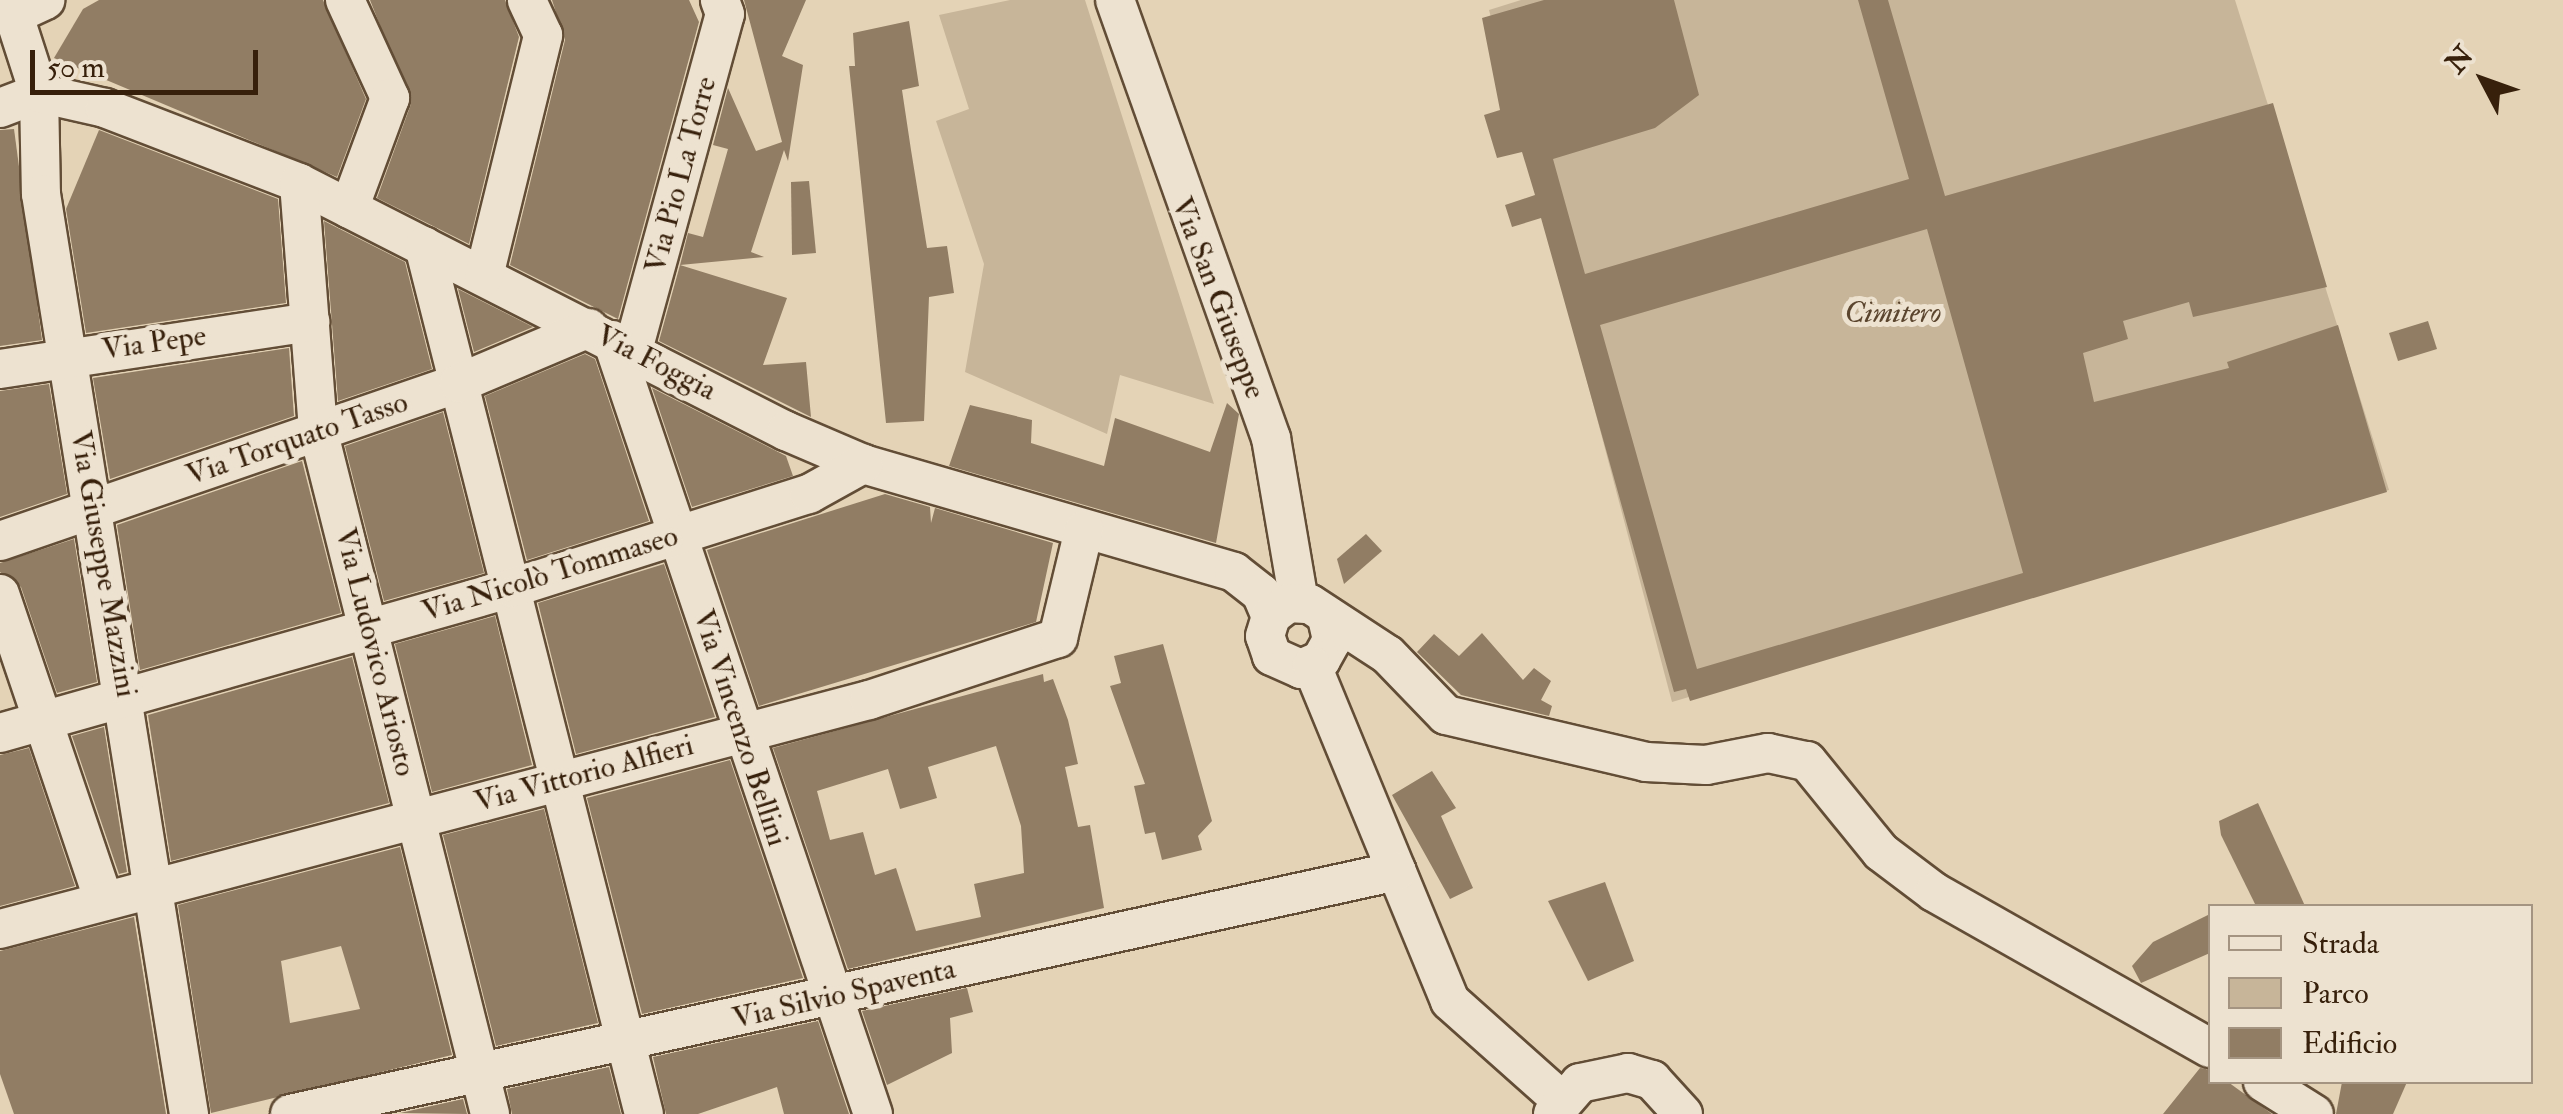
<!DOCTYPE html>
<meta charset="utf-8">
<style>
body{margin:0}
#map{position:relative;width:2563px;height:1114px;overflow:hidden;background:#e4d3b6;font-family:"IM FELL Double Pica",serif}
div>[style]{position:absolute}
[style*='--x']{left:calc(var(--x)*1px);top:calc(var(--y)*1px);width:calc(var(--w)*1px);rotate:calc(var(--a)*1deg)}
.green>*{inset:0;background:#c7b599}
.building>*{inset:0;background:#917d64}
.roads{filter:drop-shadow(2px 0 #624d36) drop-shadow(-2px 0 #624d36) drop-shadow(0 2px #624d36) drop-shadow(0 -2px #624d36)}
.minor>*{height:38px;margin:-19px;padding:0 19px;transform-origin:19px;border-radius:19px;background:#ede2d0}
span{translate:-50% -50%;white-space:nowrap;text-align:center;line-height:1.15;-webkit-text-stroke:10px #ede2d0;paint-order:stroke}
.street-label{font-size:30px;color:#37200b}
.park-label{font-size:30px;color:#5b452e;font-style:italic}
.legend{position:absolute;left:2208px;top:904px;width:325px;height:180px;box-sizing:border-box;background:#ede2d0;border:2px solid #a49481;margin:0;padding:12px 18px;list-style:none;font-size:30px;color:#37200b}
.legend li{display:flex;align-items:center;gap:20px;height:50px}
.legend b{width:50px;border:2px solid #a49481}
.north{position:absolute;left:2433px;top:30px;width:100px;height:100px;-webkit-text-stroke:8px #ede2d0;paint-order:stroke;rotate:311deg;font-size:28px;font-weight:700;line-height:40px;text-align:center;color:#37200b}
.north::after{content:'';display:block;margin:auto;width:35px;height:45px;background:#37200b;clip-path:polygon(50% 0,100% 100%,50% 72%,0 100%)}
.scale{position:absolute;left:30px;top:50px;width:228px;height:45px;box-sizing:border-box;border:5px solid #37200b;border-top:0;padding-left:12px;font-size:30px;line-height:35px;white-space:nowrap;color:#37200b;-webkit-text-stroke:8px #ede2d0;paint-order:stroke}
</style>
<div id="map">
<div class="green">
<div style="clip-path:polygon(1010px 0,1085px 0,1214px 404px,1120px 375px,1107px 434px,965px 372px,984px 264px,936px 121px,969px 109px,939px 15px)"></div>
<div style="clip-path:polygon(1521px 0,2235px 0,2389px 490px,1672px 702px,1489px 10px)"></div>
</div>
<div class="building">
<div style="clip-path:polygon(99px 0,323px 0,366px 99px,337px 177px,54px 58px,83px 9px)"></div>
<div style="clip-path:polygon(370px 0,505px 0,519px 37px,469px 244px,377px 198px,411px 104px)"></div>
<div style="clip-path:polygon(552px 0,689px 0,699px 22px,618px 319px,510px 265px,565px 40px)"></div>
<div style="clip-path:polygon(744px 0,806px 0,782px 56px,803px 65px,788px 161px,784px 150px,751px 252px,764px 257px,680px 265px,688px 233px,703px 237px,728px 149px,713px 145px,728px 88px,756px 151px,782px 142px)"></div>
<div style="clip-path:polygon(evenodd,1544px 0,1674px 0,1699px 95px,1655px 128px,1553px 159px,1585px 274px,1909px 179px,1858px 0,1888px 0,1945px 196px,2273px 103px,2327px 287px,2193px 317px,2189px 302px,2123px 321px,2128px 339px,2083px 353px,2094px 402px,2229px 368px,2227px 362px,2338px 325px,2387px 492px,1690px 701px,1686px 689px,1674px 692px,1541px 218px,1512px 227px,1505px 205px,1535px 195px,1522px 152px,1497px 158px,1484px 115px,1500px 110px,1482px 18px,1544px 0,1927px 229px,2023px 573px,1697px 669px,1600px 325px,1927px 229px)"></div>
<div style="clip-path:polygon(909px 21px,919px 86px,902px 90px,911px 150px,927px 248px,947px 246px,954px 293px,929px 297px,924px 421px,886px 423px,849px 66px,855px 66px,853px 33px)"></div>
<div style="clip-path:polygon(14px 129px,42px 340px,0 346px,0 130px)"></div>
<div style="clip-path:polygon(99px 130px,278px 199px,286px 303px,86px 333px,66px 209px)"></div>
<div style="clip-path:polygon(809px 181px,816px 253px,792px 255px,791px 182px)"></div>
<div style="clip-path:polygon(324px 221px,405px 262px,432px 369px,338px 401px)"></div>
<div style="clip-path:polygon(680px 265px,787px 298px,763px 365px,806px 362px,811px 417px,659px 341px)"></div>
<div style="clip-path:polygon(458px 289px,533px 327px,474px 352px)"></div>
<div style="clip-path:polygon(2428px 321px,2437px 349px,2398px 361px,2389px 333px)"></div>
<div style="clip-path:polygon(289px 348px,294px 416px,110px 479px,93px 378px)"></div>
<div style="clip-path:polygon(585px 354px,595px 359px,649px 521px,527px 560px,485px 396px)"></div>
<div style="clip-path:polygon(49px 384px,67px 494px,0 517px,0 391px)"></div>
<div style="clip-path:polygon(652px 388px,786px 456px,793px 476px,692px 507px)"></div>
<div style="clip-path:polygon(1227px 403px,1239px 414px,1216px 543px,949px 466px,970px 405px,1032px 420px,1031px 443px,1104px 466px,1115px 418px,1210px 452px)"></div>
<div style="clip-path:polygon(443px 412px,484px 573px,384px 601px,345px 446px)"></div>
<div style="clip-path:polygon(302px 461px,341px 613px,140px 670px,117px 525px)"></div>
<div style="clip-path:polygon(885px 494px,930px 507px,931px 523px,935px 508px,1053px 543px,1036px 622px,759px 706px,707px 550px)"></div>
<div style="clip-path:polygon(1366px 534px,1382px 551px,1344px 584px,1337px 559px)"></div>
<div style="clip-path:polygon(74px 539px,97px 682px,57px 693px,21px 587px,0 572px,0 563px)"></div>
<div style="clip-path:polygon(664px 564px,715px 717px,576px 754px,538px 603px)"></div>
<div style="clip-path:polygon(495px 616px,532px 765px,432px 792px,395px 644px)"></div>
<div style="clip-path:polygon(1482px 633px,1523px 680px,1534px 668px,1551px 681px,1541px 700px,1552px 706px,1549px 716px,1461px 695px,1417px 652px,1434px 634px,1459px 656px)"></div>
<div style="clip-path:polygon(1163px 644px,1212px 821px,1198px 836px,1202px 850px,1162px 860px,1155px 832px,1145px 834px,1134px 786px,1145px 784px,1110px 686px,1121px 683px,1114px 656px)"></div>
<div style="clip-path:polygon(352px 657px,389px 803px,171px 861px,148px 715px)"></div>
<div style="clip-path:polygon(evenodd,1043px 674px,1044px 682px,1053px 679px,1068px 720px,1078px 764px,1065px 767px,1078px 827px,1090px 825px,1104px 908px,848px 969px,773px 748px,1043px 674px,996px 746px,1021px 826px,1024px 873px,974px 884px,981px 917px,916px 931px,896px 868px,875px 875px,863px 832px,830px 840px,817px 791px,888px 769px,900px 809px,937px 798px,928px 767px,996px 746px)"></div>
<div style="clip-path:polygon(104px 727px,127px 872px,119px 874px,72px 736px)"></div>
<div style="clip-path:polygon(29px 748px,75px 886px,0 906px,0 755px)"></div>
<div style="clip-path:polygon(730px 760px,803px 978px,642px 1014px,587px 798px)"></div>
<div style="clip-path:polygon(1432px 771px,1456px 808px,1441px 816px,1473px 888px,1450px 899px,1392px 795px)"></div>
<div style="clip-path:polygon(2258px 803px,2305px 906px,2256px 906px,2221px 835px,2219px 821px)"></div>
<div style="clip-path:polygon(544px 809px,598px 1023px,496px 1046px,443px 835px)"></div>
<div style="clip-path:polygon(evenodd,400px 847px,452px 1055px,211px 1113px,178px 905px,400px 847px,341px 946px,360px 1009px,290px 1023px,281px 961px,341px 946px)"></div>
<div style="clip-path:polygon(1605px 882px,1634px 961px,1588px 981px,1548px 901px)"></div>
<div style="clip-path:polygon(2210px 914px,2210px 953px,2141px 983px,2132px 966px,2153px 942px)"></div>
<div style="clip-path:polygon(134px 917px,166px 1114px,14px 1114px,0 1074px,0 951px)"></div>
<div style="clip-path:polygon(967px 988px,973px 1012px,950px 1018px,952px 1053px,887px 1085px,862px 1011px)"></div>
<div style="clip-path:polygon(818px 1021px,849px 1114px,784px 1114px,777px 1087px,698px 1114px,666px 1114px,653px 1057px)"></div>
<div style="clip-path:polygon(609px 1067px,621px 1114px,512px 1114px,507px 1089px)"></div>
<div style="clip-path:polygon(2200px 1068px,2210px 1070px,2210px 1082px,2228px 1082px,2272px 1114px,2163px 1114px)"></div>
<div style="clip-path:polygon(2342px 1082px,2407px 1082px,2393px 1114px,2336px 1114px)"></div>
<div style="clip-path:polygon(463px 1099px,467px 1114px,400px 1113px)"></div>
</div>
<div class="roads">
<div class="minor">
<div style="--x:9;--y:0;--w:98;--a:72.1"></div>
<div style="--x:39;--y:93;--w:101;--a:88.9"></div>
<div style="--x:41;--y:194;--w:932;--a:80.86"></div>
<div style="--x:345;--y:0;--w:108;--a:65.3"></div>
<div style="--x:390;--y:98;--w:118;--a:110.3"></div>
<div style="--x:1115;--y:0;--w:465;--a:70.4"></div>
<div style="--x:1271;--y:438;--w:166;--a:80.3"></div>
<div style="--x:11;--y:16;--w:38;--a:-25"></div>
<div style="--x:0;--y:108;--w:42;--a:-21"></div>
<div style="--x:39;--y:93;--w:68;--a:12.8"></div>
<div style="--x:105;--y:108;--w:208;--a:21.1"></div>
<div style="--x:299;--y:183;--w:547;--a:26.99"></div>
<div style="--x:786;--y:431;--w:84;--a:23.2"></div>
<div style="--x:863;--y:464;--w:386;--a:16.2"></div>
<div style="--x:1234;--y:572;--w:34;--a:38"></div>
<div style="--x:1261;--y:593;--w:25;--a:67"></div>
<div style="--x:299;--y:183;--w:248;--a:85.6"></div>
<div style="--x:318;--y:430;--w:705;--a:75.88"></div>
<div style="--x:424;--y:246;--w:895;--a:75.78"></div>
<div style="--x:484;--y:276;--w:248;--a:-76.2"></div>
<div style="--x:543;--y:35;--w:38;--a:-115"></div>
<div style="--x:612;--y:340;--w:817;--a:71.37"></div>
<div style="--x:633;--y:350;--w:348;--a:-74.7"></div>
<div style="--x:725;--y:14;--w:15;--a:-110"></div>
<div style="--x:0;--y:369;--w:314;--a:-8.6"></div>
<div style="--x:0;--y:541;--w:485;--a:-19"></div>
<div style="--x:459;--y:383;--w:141;--a:-22.9"></div>
<div style="--x:0;--y:594;--w:324;--a:71.3"></div>
<div style="--x:1327;--y:618;--w:23;--a:77"></div>
<div style="--x:1332;--y:640;--w:23;--a:119"></div>
<div style="--x:1321;--y:660;--w:22;--a:156"></div>
<div style="--x:1301;--y:669;--w:32;--a:-156"></div>
<div style="--x:1272;--y:656;--w:21;--a:-109"></div>
<div style="--x:1265;--y:636;--w:21;--a:-73"></div>
<div style="--x:1271;--y:616;--w:21;--a:-37"></div>
<div style="--x:1288;--y:603;--w:22;--a:3"></div>
<div style="--x:1310;--y:604;--w:93;--a:33.2"></div>
<div style="--x:1388;--y:655;--w:83;--a:46"></div>
<div style="--x:1446;--y:715;--w:205;--a:13.2"></div>
<div style="--x:1646;--y:762;--w:60;--a:2.9"></div>
<div style="--x:1706;--y:765;--w:63;--a:-11"></div>
<div style="--x:1768;--y:753;--w:40;--a:12"></div>
<div style="--x:1807;--y:761;--w:117;--a:50.9"></div>
<div style="--x:1881;--y:852;--w:66;--a:37"></div>
<div style="--x:1934;--y:892;--w:317;--a:29.5"></div>
<div style="--x:1312;--y:666;--w:362;--a:67.6"></div>
<div style="--x:1450;--y:1001;--w:149;--a:41.7"></div>
<div style="--x:0;--y:733;--w:532;--a:-15.81"></div>
<div style="--x:512;--y:588;--w:312;--a:-17.6"></div>
<div style="--x:809;--y:494;--w:62;--a:-29.1"></div>
<div style="--x:0;--y:929;--w:899;--a:-14.76"></div>
<div style="--x:869;--y:700;--w:199;--a:-18.2"></div>
<div style="--x:1058;--y:638;--w:111;--a:-76.5"></div>
<div style="--x:2263;--y:1082;--w:60;--a:32.1"></div>
<div style="--x:290;--y:1114;--w:1133;--a:-12.38"></div>
<div style="--x:1553;--y:1114;--w:41;--a:-48.9"></div>
<div style="--x:1580;--y:1083;--w:49;--a:-11.8"></div>
<div style="--x:1628;--y:1073;--w:25;--a:16"></div>
<div style="--x:1652;--y:1080;--w:46;--a:47.6"></div>
</div>
</div>
<div class="street-label">
<span style="left:681px;top:175px;rotate:-75deg">Via Pio La Torre</span>
<span style="left:1218px;top:298px;rotate:69deg">Via San Giuseppe</span>
<span style="left:154px;top:343px;rotate:-8deg">Via Pepe</span>
<span style="left:656px;top:363px;rotate:27deg">Via Foggia</span>
<span style="left:297px;top:439px;rotate:-19deg">Via Torquato Tasso</span>
<span style="left:103px;top:564px;rotate:80deg">Via Giuseppe Mazzini</span>
<span style="left:550px;top:574px;rotate:-17deg">Via Nicolò Tommaseo</span>
<span style="left:375px;top:652px;rotate:76deg">Via Ludovico Ariosto</span>
<span style="left:740px;top:728px;rotate:72deg">Via Vincenzo Bellini</span>
<span style="left:584px;top:774px;rotate:-15deg">Via Vittorio Alfieri</span>
<span style="left:844px;top:994px;rotate:-13deg">Via Silvio Spaventa</span>
</div>
<div class="park-label">
<span style="left:1893px;top:313px">Cimitero</span>
</div>
<ul class="legend">
<li><b style="height:12px;background:#ede2d0"></b>Strada</li>
<li><b style="height:28px;background:#c7b599"></b>Parco</li>
<li><b style="height:28px;background:#917d64"></b>Edificio</li>
</ul>
<div class="north">N</div>
<div class="scale">50 m</div>
</div>
